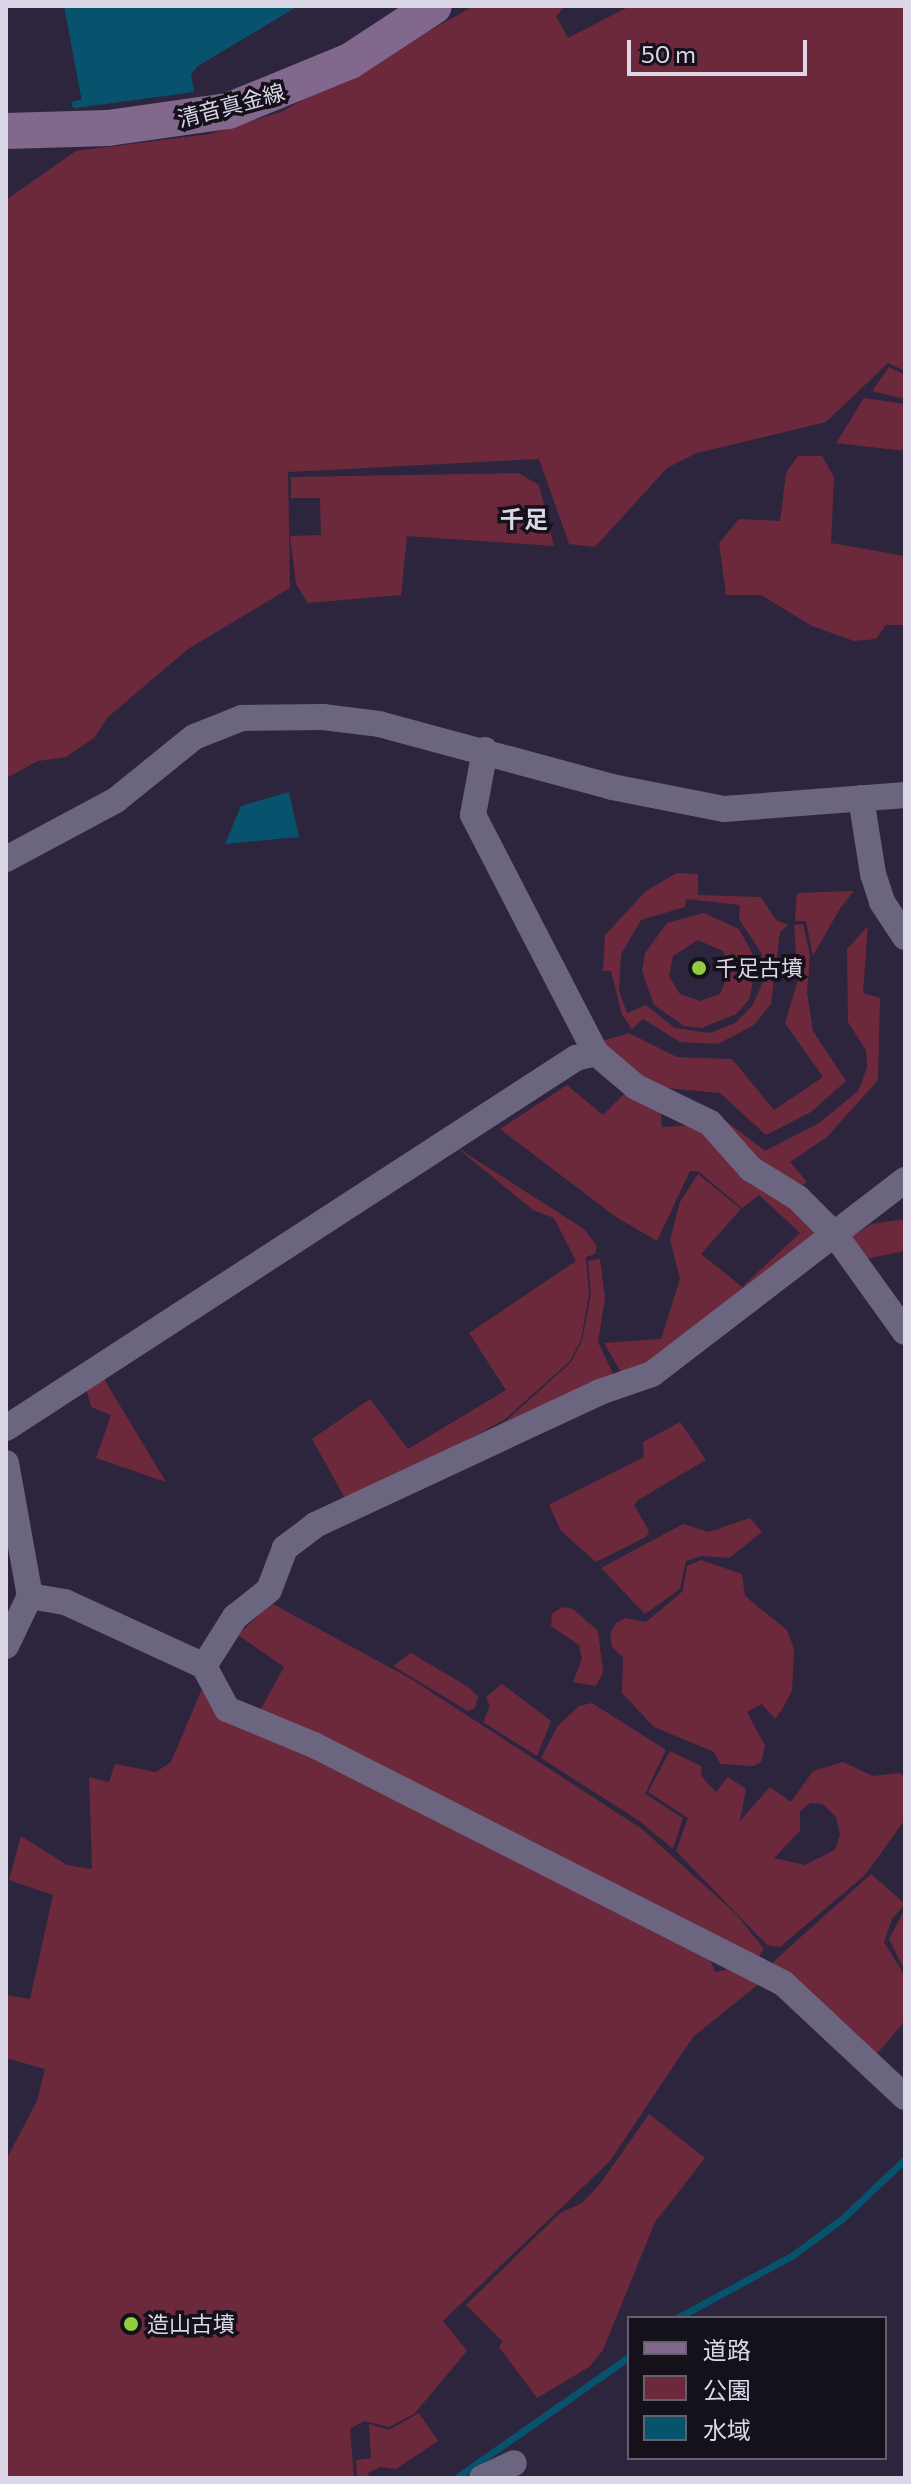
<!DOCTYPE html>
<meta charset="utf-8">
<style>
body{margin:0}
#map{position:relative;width:911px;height:2484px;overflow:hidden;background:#2d253d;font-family:Commissioner,"Noto Sans JP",sans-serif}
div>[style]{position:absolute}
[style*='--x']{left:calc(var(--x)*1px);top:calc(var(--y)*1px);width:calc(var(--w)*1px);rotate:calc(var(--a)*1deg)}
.green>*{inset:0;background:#6c293c}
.water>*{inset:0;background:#07536e}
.stream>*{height:7px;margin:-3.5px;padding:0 3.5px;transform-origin:3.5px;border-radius:3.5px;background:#07536e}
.street>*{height:26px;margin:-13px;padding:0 13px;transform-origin:13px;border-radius:13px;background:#6c6580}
.secondary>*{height:36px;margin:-18px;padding:0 18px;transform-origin:18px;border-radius:18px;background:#82688d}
.dots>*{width:22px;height:22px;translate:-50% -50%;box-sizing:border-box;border:4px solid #14111b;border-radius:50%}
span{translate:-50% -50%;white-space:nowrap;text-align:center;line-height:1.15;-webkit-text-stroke:7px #14111b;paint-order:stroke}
.street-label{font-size:22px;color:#dbd7e7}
.poi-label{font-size:22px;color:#dbd7e7}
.left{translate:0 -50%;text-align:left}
.neighbourhood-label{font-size:24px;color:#dbd7e7;font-weight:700}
.frame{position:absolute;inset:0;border:8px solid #dbd7e7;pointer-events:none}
.legend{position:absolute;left:627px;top:2316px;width:260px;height:144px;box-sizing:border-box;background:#14111b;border:2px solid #64606d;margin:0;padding:10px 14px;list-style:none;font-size:24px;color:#dbd7e7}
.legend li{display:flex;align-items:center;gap:16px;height:40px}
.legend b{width:40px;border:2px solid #64606d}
.scale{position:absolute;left:627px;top:40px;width:180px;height:36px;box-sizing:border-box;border:4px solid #dbd7e7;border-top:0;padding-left:10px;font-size:24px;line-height:28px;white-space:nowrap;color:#dbd7e7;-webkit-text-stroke:6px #14111b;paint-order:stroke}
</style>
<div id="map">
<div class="green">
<div style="clip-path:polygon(474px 6px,565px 6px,556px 16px,568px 38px,630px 6px,905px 6px,905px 371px,888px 363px,826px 422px,697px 453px,667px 468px,595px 547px,569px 544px,539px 459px,288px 472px,290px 588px,188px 649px,108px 717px,94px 738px,66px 757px,38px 761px,6px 778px,6px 200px,76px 151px,210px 134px,281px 112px)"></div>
<div style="clip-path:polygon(889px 367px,905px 375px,905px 399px,872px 391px)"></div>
<div style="clip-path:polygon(864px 398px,905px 404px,905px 451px,836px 443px)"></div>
<div style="clip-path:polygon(798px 456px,822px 456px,834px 477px,831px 543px,905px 556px,905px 625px,886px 625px,876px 639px,854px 641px,812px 626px,761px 595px,726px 595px,719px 543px,739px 519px,780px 521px,786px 473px)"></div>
<div style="clip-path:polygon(518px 473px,539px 485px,554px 546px,407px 536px,401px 595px,308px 603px,296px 584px,290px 536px,321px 535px,320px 498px,291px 498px,291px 477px)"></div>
<div style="clip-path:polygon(evenodd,677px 873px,698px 874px,698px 895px,761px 897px,776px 920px,788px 925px,780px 932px,771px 1004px,754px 1025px,718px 1044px,680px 1042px,643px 1019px,632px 1029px,622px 1015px,611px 971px,603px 971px,605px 935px,646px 891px,677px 873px,686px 899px,740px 905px,739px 919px,762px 954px,763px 982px,752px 1006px,735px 1023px,710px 1033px,675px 1028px,646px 1005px,627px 1013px,619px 991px,621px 954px,641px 920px,685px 907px,686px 899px)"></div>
<div style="clip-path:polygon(854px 891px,839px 910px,813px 956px,806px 921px,795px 921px,797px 893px)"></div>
<div style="clip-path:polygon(evenodd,704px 913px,739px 929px,757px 962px,749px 1000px,736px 1014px,702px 1028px,684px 1026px,654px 1005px,642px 971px,645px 953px,667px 923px,704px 913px,698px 940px,723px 951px,730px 969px,720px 994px,700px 1001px,680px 994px,669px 976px,673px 956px,698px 940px)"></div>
<div style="clip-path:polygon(803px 924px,810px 956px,807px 993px,813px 1031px,846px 1081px,811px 1112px,766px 1135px,720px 1093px,666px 1088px,722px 1118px,765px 1151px,819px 1123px,858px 1091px,867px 1068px,866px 1050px,848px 1022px,847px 949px,868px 926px,863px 993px,880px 998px,878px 1080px,827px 1137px,790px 1162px,807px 1182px,798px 1189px,642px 1083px,599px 1042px,629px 1033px,677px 1057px,732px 1059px,774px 1110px,823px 1077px,785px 1023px,798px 980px,794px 925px)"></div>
<div style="clip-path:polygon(567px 1085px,603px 1115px,627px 1091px,670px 1113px,661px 1114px,662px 1127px,694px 1125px,821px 1231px,752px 1293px,744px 1285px,800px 1233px,759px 1195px,742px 1208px,698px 1171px,690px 1171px,657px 1241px,616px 1217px,500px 1129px)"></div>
<div style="clip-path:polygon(456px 1147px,584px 1229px,597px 1246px,595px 1254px,586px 1257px,589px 1294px,581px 1340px,570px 1361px,504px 1420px,348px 1504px,312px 1439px,370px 1399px,408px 1449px,506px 1390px,469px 1333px,576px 1261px,554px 1218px,533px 1210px)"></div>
<div style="clip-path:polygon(698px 1174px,741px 1209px,701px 1254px,750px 1293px,625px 1379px,604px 1343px,661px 1339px,680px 1279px,670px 1240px,680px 1202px)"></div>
<div style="clip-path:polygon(905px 1219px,905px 1251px,860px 1260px,847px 1240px,871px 1224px)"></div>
<div style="clip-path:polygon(600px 1259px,605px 1298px,598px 1342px,616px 1380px,457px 1449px,506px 1421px,571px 1362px,582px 1341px,591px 1293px,588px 1261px)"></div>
<div style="clip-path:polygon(104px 1379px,166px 1482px,96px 1458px,111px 1415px,91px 1407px,86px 1388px)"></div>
<div style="clip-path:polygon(680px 1422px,706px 1460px,638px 1500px,634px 1505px,649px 1531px,646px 1537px,596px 1562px,561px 1531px,549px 1505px,644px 1457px,643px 1442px)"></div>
<div style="clip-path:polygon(750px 1518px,762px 1532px,729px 1558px,702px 1556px,686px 1561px,680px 1589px,645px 1614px,601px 1568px,683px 1524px,709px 1532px)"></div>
<div style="clip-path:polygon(701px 1560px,742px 1574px,745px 1596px,787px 1630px,794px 1649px,792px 1691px,781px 1711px,775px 1719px,762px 1704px,747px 1712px,765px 1746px,761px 1762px,753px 1766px,720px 1764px,714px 1752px,654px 1727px,622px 1693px,623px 1657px,612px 1647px,610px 1633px,616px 1623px,625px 1618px,646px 1622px,683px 1591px,687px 1566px)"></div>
<div style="clip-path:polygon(271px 1603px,411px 1679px,642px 1829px,736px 1914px,764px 1949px,757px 1959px,257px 1716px,284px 1667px,238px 1635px)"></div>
<div style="clip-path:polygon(562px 1607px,573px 1609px,598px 1631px,603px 1672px,596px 1686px,573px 1682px,582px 1659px,579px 1645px,551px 1626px,552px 1614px)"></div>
<div style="clip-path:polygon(411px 1653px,468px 1687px,478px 1696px,475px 1708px,468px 1711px,393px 1666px)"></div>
<div style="clip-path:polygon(204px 1684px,708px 1954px,715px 1972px,739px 1967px,765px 1979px,693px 2037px,610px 2161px,443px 2321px,467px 2351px,414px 2414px,389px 2427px,364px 2421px,350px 2429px,354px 2478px,6px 2478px,6px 2160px,37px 2101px,45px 2069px,6px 2058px,6px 1995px,30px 1999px,53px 1895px,9px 1880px,21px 1836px,67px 1865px,92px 1869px,89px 1777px,109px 1782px,115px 1764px,156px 1772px,171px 1762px)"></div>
<div style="clip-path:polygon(502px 1684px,551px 1721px,537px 1756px,483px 1722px,490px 1706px,486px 1697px)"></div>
<div style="clip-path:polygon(592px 1703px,666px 1750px,645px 1794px,683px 1818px,673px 1849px,641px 1822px,541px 1758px,557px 1727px,579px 1706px)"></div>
<div style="clip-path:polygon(evenodd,670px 1751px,701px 1766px,702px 1777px,716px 1792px,728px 1777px,746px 1789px,740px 1821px,770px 1787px,791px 1802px,813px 1771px,843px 1762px,873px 1776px,899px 1773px,905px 1777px,904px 1821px,865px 1875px,780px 1947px,767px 1945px,676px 1851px,688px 1818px,648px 1792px,670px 1751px,810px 1803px,823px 1804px,836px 1817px,840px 1835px,835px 1850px,805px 1865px,774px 1858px,800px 1831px,800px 1811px,810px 1803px)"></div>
<div style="clip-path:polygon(871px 1874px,905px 1904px,892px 1919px,884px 1942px,905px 1976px,905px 2021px,874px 2057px,772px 1970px,773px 1962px)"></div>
<div style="clip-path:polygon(905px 1909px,905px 1971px,889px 1939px)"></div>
<div style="clip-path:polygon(649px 2114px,705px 2158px,655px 2222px,603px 2350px,589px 2367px,537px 2398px,499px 2347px,503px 2342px,466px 2305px,560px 2213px,582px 2203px,600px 2184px)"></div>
<div style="clip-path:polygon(419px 2413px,438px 2441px,396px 2469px,380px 2467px,368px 2473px,370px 2478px,357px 2478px,356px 2460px,371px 2458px,369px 2424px,389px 2430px)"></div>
</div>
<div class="water">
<div style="clip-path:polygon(298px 6px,198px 66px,191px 74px,194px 92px,83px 107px,64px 6px)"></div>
<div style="clip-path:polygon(289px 792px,299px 837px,225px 844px,241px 806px)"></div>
</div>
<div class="stream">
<div style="--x:75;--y:104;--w:15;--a:-11"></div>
<div style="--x:677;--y:2318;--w:132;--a:-28.5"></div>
<div style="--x:793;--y:2255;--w:62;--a:-36.5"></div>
<div style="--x:843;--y:2218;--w:86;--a:-43.6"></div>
<div style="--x:456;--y:2478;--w:211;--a:-35"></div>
</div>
<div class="street">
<div style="--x:485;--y:750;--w:66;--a:100.5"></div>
<div style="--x:473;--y:815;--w:268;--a:62.7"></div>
<div style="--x:596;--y:1053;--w:52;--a:40.4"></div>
<div style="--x:636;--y:1087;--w:82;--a:25.9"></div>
<div style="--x:710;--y:1123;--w:62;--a:48.3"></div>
<div style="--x:751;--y:1169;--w:55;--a:31.7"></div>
<div style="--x:798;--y:1198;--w:54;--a:45"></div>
<div style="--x:836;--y:1236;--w:118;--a:54.3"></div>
<div style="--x:861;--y:798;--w:77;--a:81"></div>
<div style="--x:873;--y:874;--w:29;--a:72"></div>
<div style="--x:882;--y:902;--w:42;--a:56.7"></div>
<div style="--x:6;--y:859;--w:125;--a:-28.2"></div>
<div style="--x:116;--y:800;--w:100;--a:-38.9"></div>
<div style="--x:194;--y:737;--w:52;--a:-21.6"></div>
<div style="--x:242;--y:718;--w:81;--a:-0.7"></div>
<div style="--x:323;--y:717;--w:56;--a:7.1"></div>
<div style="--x:379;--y:724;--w:241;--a:15.1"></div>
<div style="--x:612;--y:787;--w:114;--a:11.1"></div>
<div style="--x:724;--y:809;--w:182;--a:-4.4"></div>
<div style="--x:6;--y:1428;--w:680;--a:-32.99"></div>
<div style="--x:576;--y:1058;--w:21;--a:-14"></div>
<div style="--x:6;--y:1463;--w:135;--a:79.8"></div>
<div style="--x:6;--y:1646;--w:55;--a:-64.4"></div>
<div style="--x:30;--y:1596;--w:36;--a:10"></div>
<div style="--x:65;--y:1602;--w:153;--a:24.7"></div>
<div style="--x:204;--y:1666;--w:49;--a:61.9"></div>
<div style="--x:227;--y:1709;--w:94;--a:22.5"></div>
<div style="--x:314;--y:1745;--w:526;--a:26.91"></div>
<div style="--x:783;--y:1983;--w:167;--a:43.1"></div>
<div style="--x:204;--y:1666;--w:58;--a:-57.7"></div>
<div style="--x:235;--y:1617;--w:43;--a:-38.5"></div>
<div style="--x:269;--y:1590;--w:45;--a:-69.1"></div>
<div style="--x:285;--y:1548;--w:38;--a:-37"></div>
<div style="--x:315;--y:1525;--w:315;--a:-25"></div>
<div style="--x:600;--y:1392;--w:55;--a:-19.1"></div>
<div style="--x:652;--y:1374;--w:319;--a:-37.5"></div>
<div style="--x:482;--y:2478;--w:35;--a:-25"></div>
</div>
<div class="secondary">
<div style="--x:6;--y:131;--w:102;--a:-1.7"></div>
<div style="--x:108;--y:128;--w:121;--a:-8.1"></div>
<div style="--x:228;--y:111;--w:132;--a:-22.3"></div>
<div style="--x:350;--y:61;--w:100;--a:-33.2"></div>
</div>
<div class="dots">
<div style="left:699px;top:968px;background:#93cd3d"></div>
<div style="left:131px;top:2324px;background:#93cd3d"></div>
</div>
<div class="street-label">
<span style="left:231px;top:105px;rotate:-15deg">清音真金線</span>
</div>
<div class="poi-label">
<span class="left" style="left:715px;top:968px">千足古墳</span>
<span class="left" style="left:147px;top:2324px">造山古墳</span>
</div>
<div class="neighbourhood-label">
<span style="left:524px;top:519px">千足</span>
</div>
<div class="frame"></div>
<ul class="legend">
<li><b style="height:10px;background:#82688d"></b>道路</li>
<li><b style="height:22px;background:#6c293c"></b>公園</li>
<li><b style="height:22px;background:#07536e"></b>水域</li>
</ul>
<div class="scale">50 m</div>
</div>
